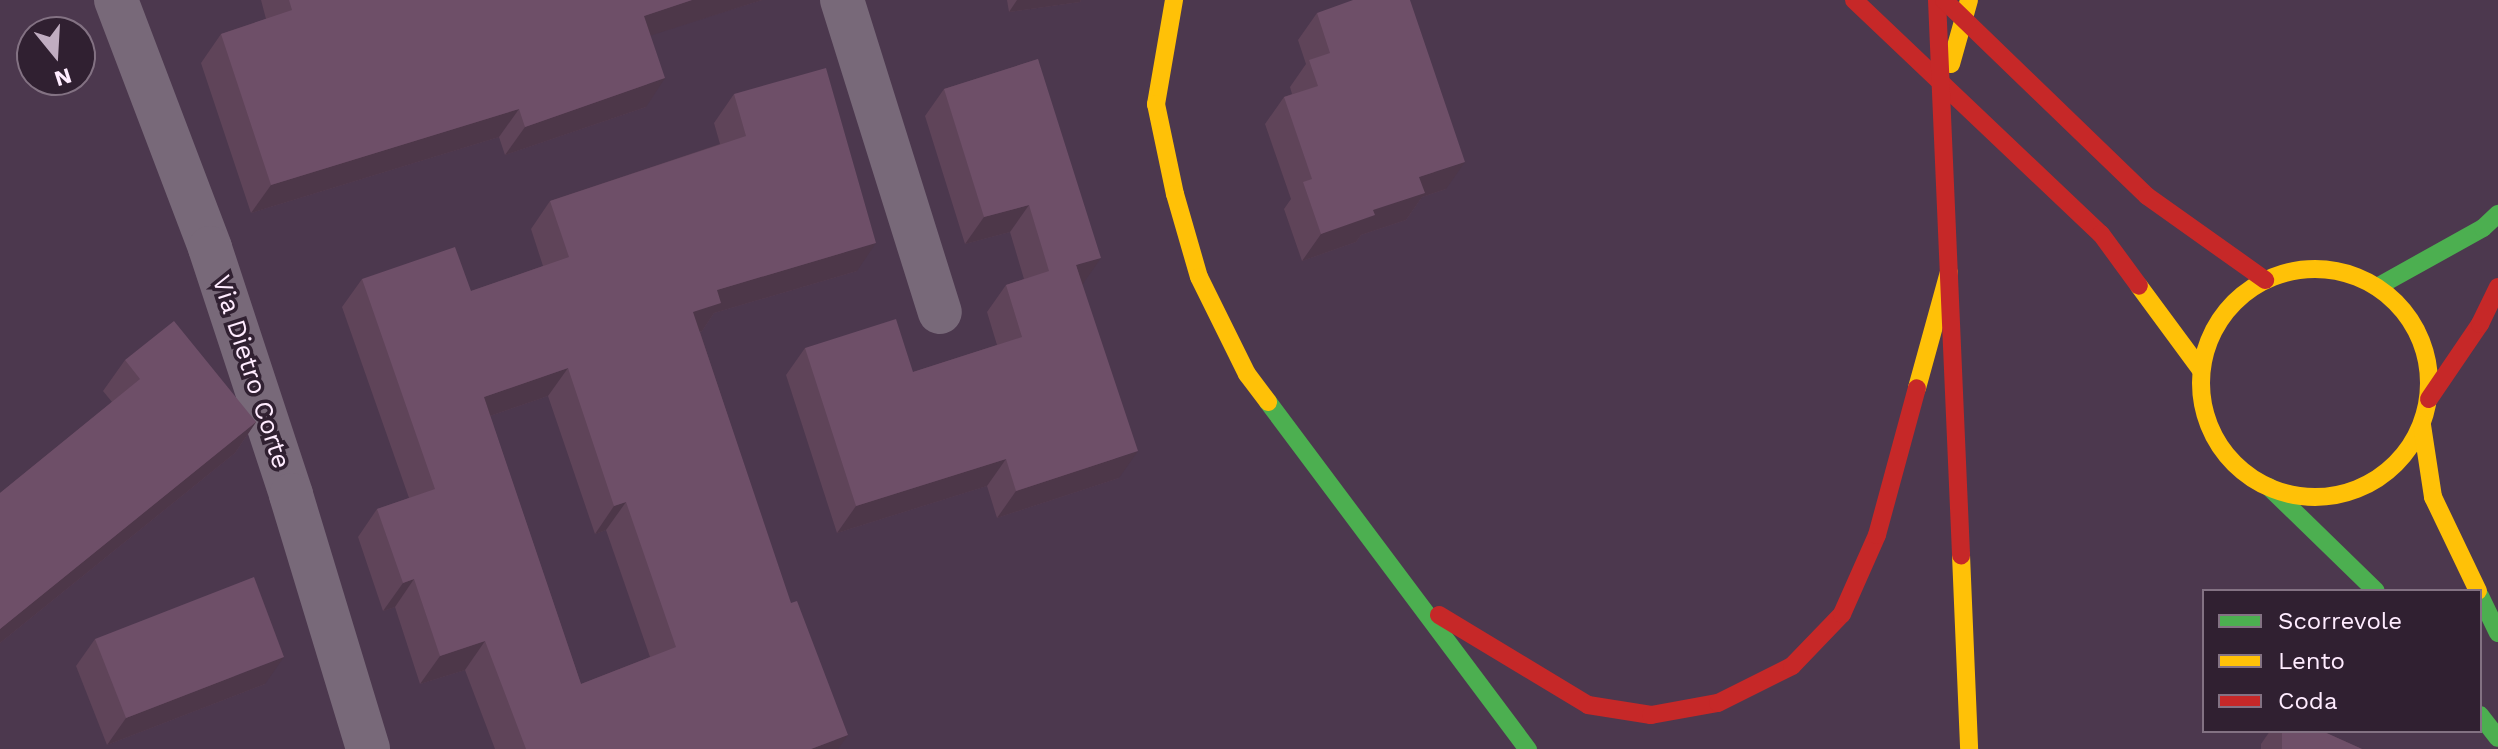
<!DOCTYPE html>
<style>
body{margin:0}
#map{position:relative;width:2498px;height:749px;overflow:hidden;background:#4c384e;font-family:"Work Sans",sans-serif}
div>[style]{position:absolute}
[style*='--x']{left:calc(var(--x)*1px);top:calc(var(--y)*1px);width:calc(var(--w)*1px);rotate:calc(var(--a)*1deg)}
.street>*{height:44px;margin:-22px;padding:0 22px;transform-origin:22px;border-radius:22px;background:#786979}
.fast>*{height:18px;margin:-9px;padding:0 9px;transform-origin:9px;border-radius:9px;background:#4caf50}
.slow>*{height:18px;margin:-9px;padding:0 9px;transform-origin:9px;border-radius:9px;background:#ffc107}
.slow>.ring{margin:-9px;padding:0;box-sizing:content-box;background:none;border:18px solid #ffc107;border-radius:50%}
.jam>*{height:18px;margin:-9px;padding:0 9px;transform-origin:9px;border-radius:9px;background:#c62828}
.wall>*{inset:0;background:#5f4459}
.shaded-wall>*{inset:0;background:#4d3749}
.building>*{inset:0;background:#6e4f68}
span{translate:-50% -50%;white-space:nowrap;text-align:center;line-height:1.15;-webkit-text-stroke:7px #302031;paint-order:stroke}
.street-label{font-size:26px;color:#ffecff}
.legend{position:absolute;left:2202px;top:589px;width:280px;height:144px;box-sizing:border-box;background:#302031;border:2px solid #837283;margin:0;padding:10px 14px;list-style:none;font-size:24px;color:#ffecff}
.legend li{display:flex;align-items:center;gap:16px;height:40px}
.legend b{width:40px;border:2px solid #837283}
.north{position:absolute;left:16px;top:16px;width:80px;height:80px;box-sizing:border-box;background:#302031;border:2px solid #837283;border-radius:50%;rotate:162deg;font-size:22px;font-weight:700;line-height:32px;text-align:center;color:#ffecff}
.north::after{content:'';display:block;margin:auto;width:28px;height:36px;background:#c0adc1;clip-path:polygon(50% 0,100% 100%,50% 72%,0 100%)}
</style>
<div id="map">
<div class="street">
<div style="--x:116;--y:0;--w:265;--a:69.2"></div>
<div style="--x:210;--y:248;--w:260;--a:71.8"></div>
<div style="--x:291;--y:495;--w:265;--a:73.1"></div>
<div style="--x:842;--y:0;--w:327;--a:72.6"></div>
</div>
<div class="fast">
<div style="--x:2377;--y:287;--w:121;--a:-29.1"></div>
<div style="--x:2483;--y:228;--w:21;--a:-43"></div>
<div style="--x:1268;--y:402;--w:434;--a:53.2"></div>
<div style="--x:2269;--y:487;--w:149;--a:44.2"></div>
<div style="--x:2480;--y:596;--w:41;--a:64.1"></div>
<div style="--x:2480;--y:715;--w:29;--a:52"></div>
</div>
<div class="slow">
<div style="--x:1174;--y:0;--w:106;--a:99.8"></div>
<div style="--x:1156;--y:104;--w:92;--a:78.1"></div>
<div style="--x:1175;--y:194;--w:86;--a:73.9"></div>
<div style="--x:1199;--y:277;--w:108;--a:63.7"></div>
<div style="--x:1247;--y:374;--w:35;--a:53"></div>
<div style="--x:1951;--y:64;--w:66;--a:-74.3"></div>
<div class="ring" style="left:2201px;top:269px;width:210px;height:210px"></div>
<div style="--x:2139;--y:286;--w:104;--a:53.6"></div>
<div style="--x:1917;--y:388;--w:120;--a:-74.6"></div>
<div style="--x:2422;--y:425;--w:73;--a:81.3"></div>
<div style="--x:2433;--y:497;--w:104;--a:64.4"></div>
<div style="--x:1961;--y:555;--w:194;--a:87.6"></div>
</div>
<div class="jam">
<div style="--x:1854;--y:0;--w:340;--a:43.5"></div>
<div style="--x:2101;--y:234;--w:64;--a:53.8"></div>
<div style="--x:1937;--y:0;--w:556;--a:87.52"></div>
<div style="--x:1944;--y:0;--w:282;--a:44"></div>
<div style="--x:2147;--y:196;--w:145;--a:35.4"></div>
<div style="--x:2429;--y:399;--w:91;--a:-55.8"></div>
<div style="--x:2480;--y:324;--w:41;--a:-64.1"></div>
<div style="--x:1439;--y:615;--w:174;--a:31.1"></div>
<div style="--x:1588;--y:705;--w:64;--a:9"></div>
<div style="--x:1651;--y:715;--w:68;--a:-10.2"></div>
<div style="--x:1718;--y:703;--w:83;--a:-26.6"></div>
<div style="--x:1792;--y:666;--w:72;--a:-46.1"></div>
<div style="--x:1842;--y:614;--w:86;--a:-66.1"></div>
<div style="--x:1877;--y:535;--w:152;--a:-74.8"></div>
</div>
<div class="wall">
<div style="clip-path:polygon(261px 0,762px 0,650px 35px,646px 107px,505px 155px,499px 137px,251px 213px,201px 63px,221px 34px,266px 19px)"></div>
<div style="clip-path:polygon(1007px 0,1081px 0,1080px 2px,1009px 12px)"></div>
<div style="clip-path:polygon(1317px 13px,1446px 189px,1422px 197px,1406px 220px,1361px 235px,1356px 242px,1302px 261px,1284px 209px,1291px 199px,1265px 124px,1284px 97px,1292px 94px,1290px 87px,1306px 64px,1298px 40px)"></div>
<div style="clip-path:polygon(1038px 59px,1119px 478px,997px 518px,987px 486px,837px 533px,786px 375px,805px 348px,913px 372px,997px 345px,987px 312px,1006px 285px,1024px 279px,1010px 232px,965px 244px,925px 116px,944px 89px)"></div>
<div style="clip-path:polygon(evenodd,734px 94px,857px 271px,714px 313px,702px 331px,700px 332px,838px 749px,495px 749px,465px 670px,420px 684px,395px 607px,383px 611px,358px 537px,377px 509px,409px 498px,342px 307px,362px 279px,471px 291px,543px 266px,531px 229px,550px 201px,720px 144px,714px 123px,734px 94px,548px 396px,595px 534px,606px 530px,650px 657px,581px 684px,490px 416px,548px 396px)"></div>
<div style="clip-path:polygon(125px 360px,256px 422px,235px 453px,0 643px,0 493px,112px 402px,103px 391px)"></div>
<div style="clip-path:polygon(95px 639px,265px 684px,107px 745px,76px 666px)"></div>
<div style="clip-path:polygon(2270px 731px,2322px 731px,2362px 749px,2261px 749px,2261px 744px)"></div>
</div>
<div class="shaded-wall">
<div style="clip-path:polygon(692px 0,762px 0,624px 44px,644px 16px)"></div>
<div style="clip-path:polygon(1017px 0,1081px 0,1080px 2px,1009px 12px)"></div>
<div style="clip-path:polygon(665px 78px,646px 107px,505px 155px,525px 127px)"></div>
<div style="clip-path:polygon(519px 109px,499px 137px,251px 213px,271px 185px)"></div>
<div style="clip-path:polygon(1465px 162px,1446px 189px,1422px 197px,1406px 220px,1361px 235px,1356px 242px,1302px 261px,1321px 234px,1373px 210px,1419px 177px)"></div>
<div style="clip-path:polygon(1029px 205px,1010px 232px,965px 244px,984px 217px)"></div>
<div style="clip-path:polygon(876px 243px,857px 271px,714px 313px,702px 331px,674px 340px,693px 312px,717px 290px)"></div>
<div style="clip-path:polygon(1101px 258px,1082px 285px,1076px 265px)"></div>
<div style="clip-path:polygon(568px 368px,548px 396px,464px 425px,484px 397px)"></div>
<div style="clip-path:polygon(256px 422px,235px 453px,0 643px,0 629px)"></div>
<div style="clip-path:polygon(1138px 451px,1119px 478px,997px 518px,1016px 491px)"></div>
<div style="clip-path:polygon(1006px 459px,987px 486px,837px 533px,856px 506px)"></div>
<div style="clip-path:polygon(626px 502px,606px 530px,595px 534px,614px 506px)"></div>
<div style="clip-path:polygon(414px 579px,395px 607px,383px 611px,403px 583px)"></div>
<div style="clip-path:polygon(485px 641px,465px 670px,420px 684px,440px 656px)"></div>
<div style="clip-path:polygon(284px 657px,265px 684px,107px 745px,126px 718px)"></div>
<div style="clip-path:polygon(848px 735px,838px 749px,811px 749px)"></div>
</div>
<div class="building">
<div style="clip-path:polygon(289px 0,692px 0,644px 16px,665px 78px,525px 127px,519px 109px,271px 185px,221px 34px,292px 10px)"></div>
<div style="clip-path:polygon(1353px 0,1410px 0,1465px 162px,1419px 177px,1425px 193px,1373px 210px,1375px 215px,1321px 234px,1303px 182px,1312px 179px,1284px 97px,1318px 86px,1309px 60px,1330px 53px,1317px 13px)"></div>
<div style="clip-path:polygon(1038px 59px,1101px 258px,1076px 265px,1138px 451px,1016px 491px,1006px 459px,856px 506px,805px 348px,896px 319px,913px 372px,1022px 337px,1006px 285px,1049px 271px,1029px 205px,984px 217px,944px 89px)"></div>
<div style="clip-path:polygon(evenodd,826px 68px,876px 243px,717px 290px,721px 303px,693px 312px,791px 603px,797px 601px,848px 735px,811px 749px,526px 749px,485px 641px,440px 656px,414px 579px,403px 583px,377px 509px,435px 489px,362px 279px,455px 247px,471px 291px,569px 257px,550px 201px,746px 136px,734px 94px,826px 68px,568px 368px,614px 506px,626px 502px,676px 647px,581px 684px,484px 397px,568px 368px)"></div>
<div style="clip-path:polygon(174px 321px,256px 422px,0 629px,0 493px,140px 379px,125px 360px)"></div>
<div style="clip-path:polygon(254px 577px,284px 657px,126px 718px,95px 639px)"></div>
<div style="clip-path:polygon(2282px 731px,2322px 731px,2362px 749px,2282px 749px)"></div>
</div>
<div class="street-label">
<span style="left:251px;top:372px;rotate:72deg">Via Dietro Corte</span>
</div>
<ul class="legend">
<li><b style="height:10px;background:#4caf50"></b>Scorrevole</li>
<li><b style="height:10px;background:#ffc107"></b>Lento</li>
<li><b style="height:10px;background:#c62828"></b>Coda</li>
</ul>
<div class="north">N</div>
</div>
